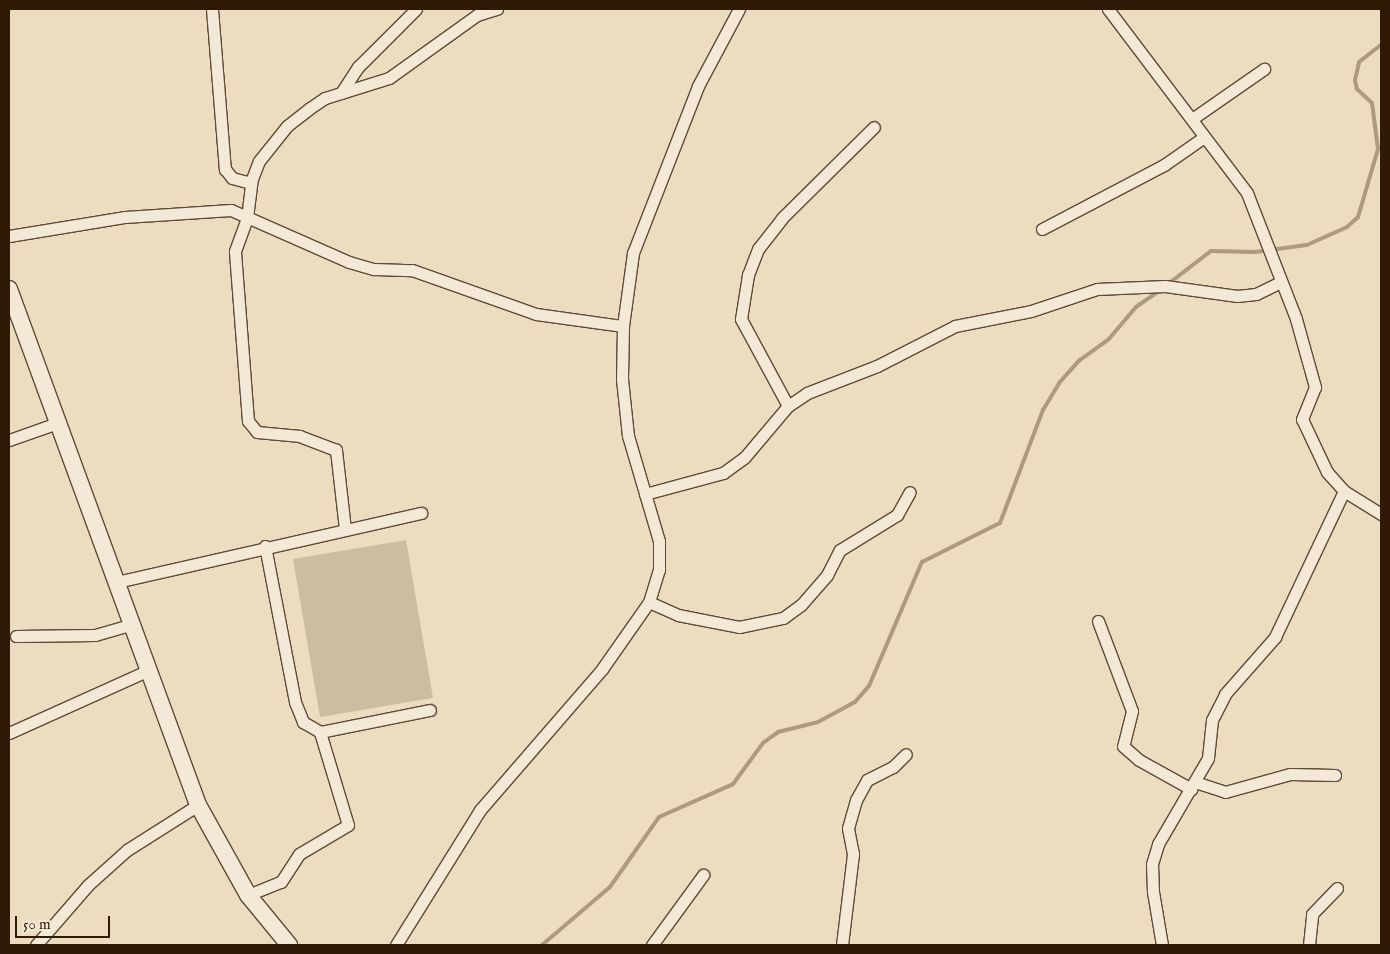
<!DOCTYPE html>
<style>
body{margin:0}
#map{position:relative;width:1390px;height:954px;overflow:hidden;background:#ecddc0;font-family:"IM FELL English",serif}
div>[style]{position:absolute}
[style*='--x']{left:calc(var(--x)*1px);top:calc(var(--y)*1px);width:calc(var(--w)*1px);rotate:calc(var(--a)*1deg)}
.green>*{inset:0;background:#ccbca1}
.stream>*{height:4px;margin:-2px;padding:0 2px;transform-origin:2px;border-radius:2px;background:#ac9a81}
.roads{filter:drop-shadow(1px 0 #5f4a35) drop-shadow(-1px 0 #5f4a35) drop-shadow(0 1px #5f4a35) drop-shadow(0 -1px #5f4a35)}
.street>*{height:11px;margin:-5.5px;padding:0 5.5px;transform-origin:5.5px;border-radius:5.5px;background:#f3e9d6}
.secondary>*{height:16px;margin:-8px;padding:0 8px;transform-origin:8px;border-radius:8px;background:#f3e9d6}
span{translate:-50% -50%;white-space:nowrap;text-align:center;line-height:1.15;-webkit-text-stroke:4px #f3e9d6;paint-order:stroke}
.frame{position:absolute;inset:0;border:10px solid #301907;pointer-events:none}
.scale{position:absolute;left:15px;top:916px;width:95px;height:22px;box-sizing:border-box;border:2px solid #301907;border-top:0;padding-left:6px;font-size:15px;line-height:18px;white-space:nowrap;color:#301907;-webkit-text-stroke:4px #f3e9d6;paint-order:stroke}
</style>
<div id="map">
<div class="green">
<div style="clip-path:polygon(406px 540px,433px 698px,320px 717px,293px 559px)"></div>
</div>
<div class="stream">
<div style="--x:1168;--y:284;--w:54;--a:-37.5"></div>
<div style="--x:1211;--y:251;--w:44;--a:1.3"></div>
<div style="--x:1255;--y:252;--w:52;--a:-7.7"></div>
<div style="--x:1307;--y:245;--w:44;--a:-24.2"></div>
<div style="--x:1347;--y:227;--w:15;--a:-42"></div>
<div style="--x:1358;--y:217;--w:71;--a:-73.6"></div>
<div style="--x:1378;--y:149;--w:46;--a:-97.4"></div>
<div style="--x:1372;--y:103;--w:21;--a:-137"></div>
<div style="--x:1357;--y:89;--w:9;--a:-103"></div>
<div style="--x:1355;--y:80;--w:18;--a:-77"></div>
<div style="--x:1359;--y:62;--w:28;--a:-38"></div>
<div style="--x:542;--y:945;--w:89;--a:-40.5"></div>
<div style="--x:610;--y:887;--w:85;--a:-55"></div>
<div style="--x:659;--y:817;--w:81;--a:-24"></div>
<div style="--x:733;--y:784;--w:51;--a:-53.8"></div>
<div style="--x:763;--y:743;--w:19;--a:-36"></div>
<div style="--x:778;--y:732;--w:41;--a:-14"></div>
<div style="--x:818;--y:722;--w:42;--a:-28.4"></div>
<div style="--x:855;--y:702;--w:21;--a:-49"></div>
<div style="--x:869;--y:686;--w:135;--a:-66.9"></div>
<div style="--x:922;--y:562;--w:87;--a:-26.6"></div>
<div style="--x:1000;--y:523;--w:121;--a:-69.2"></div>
<div style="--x:1043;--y:410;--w:31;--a:-59"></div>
<div style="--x:1059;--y:383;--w:31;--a:-48"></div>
<div style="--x:1080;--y:360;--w:34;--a:-36"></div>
<div style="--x:1108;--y:340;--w:43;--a:-49.7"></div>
<div style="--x:1136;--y:307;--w:29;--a:-35"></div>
</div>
<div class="roads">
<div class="street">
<div style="--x:212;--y:9;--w:161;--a:85.4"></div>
<div style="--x:225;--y:169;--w:11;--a:52"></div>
<div style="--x:232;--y:178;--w:20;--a:15"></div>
<div style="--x:1108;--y:9;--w:231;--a:52.9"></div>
<div style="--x:1247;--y:193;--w:135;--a:68.7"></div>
<div style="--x:1296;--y:319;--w:71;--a:74.4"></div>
<div style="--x:1315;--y:387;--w:35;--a:112"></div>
<div style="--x:1302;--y:419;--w:59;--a:64.7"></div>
<div style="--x:1327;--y:472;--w:25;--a:48"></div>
<div style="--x:1344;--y:491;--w:44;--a:31.9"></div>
<div style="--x:341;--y:93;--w:31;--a:-57"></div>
<div style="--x:358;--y:67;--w:82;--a:-45"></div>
<div style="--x:1192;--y:119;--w:88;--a:-34.8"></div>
<div style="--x:1042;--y:229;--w:138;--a:-27.7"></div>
<div style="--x:1164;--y:165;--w:49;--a:-35"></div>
<div style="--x:9;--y:236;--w:118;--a:-9.3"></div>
<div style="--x:125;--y:217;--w:106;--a:-3.8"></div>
<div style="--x:231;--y:210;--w:129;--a:23.8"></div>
<div style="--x:349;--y:262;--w:26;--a:16"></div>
<div style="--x:374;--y:269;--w:38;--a:2"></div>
<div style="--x:412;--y:270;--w:132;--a:19.5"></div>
<div style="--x:536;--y:314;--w:88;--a:7.9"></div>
<div style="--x:788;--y:406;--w:99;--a:-118.4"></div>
<div style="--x:741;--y:319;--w:45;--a:-81"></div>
<div style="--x:748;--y:275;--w:28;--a:-69"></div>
<div style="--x:758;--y:249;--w:39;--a:-52"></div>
<div style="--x:782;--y:218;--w:129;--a:-44.7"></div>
<div style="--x:9;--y:440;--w:54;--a:-19.4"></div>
<div style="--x:645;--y:494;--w:81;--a:-15.1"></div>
<div style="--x:723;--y:473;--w:26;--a:-36"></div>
<div style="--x:744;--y:458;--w:68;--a:-49.8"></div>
<div style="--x:788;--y:406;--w:23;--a:-34"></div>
<div style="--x:807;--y:393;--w:75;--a:-21.1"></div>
<div style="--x:877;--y:366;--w:88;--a:-27.1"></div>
<div style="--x:955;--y:326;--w:77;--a:-11.2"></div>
<div style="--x:1031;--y:311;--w:70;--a:-18.4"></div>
<div style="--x:1097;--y:289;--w:68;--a:-2.5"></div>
<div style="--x:1165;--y:286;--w:73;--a:7.9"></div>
<div style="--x:1237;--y:296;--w:19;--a:-6"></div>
<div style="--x:1256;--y:294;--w:28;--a:-26"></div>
<div style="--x:345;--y:529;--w:80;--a:-96.5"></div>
<div style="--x:336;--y:450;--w:39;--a:-159"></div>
<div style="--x:300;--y:436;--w:43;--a:-174.7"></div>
<div style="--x:257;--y:432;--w:14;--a:-129"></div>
<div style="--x:248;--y:421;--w:170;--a:-94.4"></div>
<div style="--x:235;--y:251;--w:35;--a:-70"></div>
<div style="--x:247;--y:218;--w:39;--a:-83"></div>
<div style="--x:252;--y:179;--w:19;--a:-69"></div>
<div style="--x:259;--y:161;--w:45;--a:-51.3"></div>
<div style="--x:287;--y:126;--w:29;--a:-38"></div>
<div style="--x:310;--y:108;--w:18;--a:-34"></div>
<div style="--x:325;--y:98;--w:67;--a:-17.4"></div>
<div style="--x:389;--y:78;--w:108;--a:-35.6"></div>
<div style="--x:477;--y:15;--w:21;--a:-17"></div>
<div style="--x:265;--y:546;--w:159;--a:79.1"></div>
<div style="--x:295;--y:702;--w:22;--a:68"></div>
<div style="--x:303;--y:722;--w:20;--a:30"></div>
<div style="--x:320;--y:732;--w:112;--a:-11.3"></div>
<div style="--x:117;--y:582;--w:312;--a:-12.8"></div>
<div style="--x:649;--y:602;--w:32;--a:24"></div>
<div style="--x:678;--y:615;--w:62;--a:11.1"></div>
<div style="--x:739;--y:627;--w:45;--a:-11.6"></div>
<div style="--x:783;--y:618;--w:22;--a:-36"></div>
<div style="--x:801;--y:605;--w:40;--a:-49"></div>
<div style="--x:827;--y:575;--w:28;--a:-63"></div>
<div style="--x:840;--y:550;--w:67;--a:-31.6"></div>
<div style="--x:897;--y:515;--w:26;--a:-61"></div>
<div style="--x:1098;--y:621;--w:96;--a:69.3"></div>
<div style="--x:1132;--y:711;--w:36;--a:104"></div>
<div style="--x:1123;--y:746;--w:21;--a:41"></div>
<div style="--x:1139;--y:760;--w:60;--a:29.1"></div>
<div style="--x:16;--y:636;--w:79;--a:-0.7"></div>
<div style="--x:95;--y:635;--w:37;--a:-16"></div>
<div style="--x:9;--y:733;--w:151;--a:-24.2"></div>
<div style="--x:1195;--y:782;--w:32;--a:18"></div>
<div style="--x:1225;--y:792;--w:67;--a:-15.5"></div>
<div style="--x:1290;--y:774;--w:45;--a:1.3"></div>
<div style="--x:248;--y:895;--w:35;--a:-22"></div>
<div style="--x:281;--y:882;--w:33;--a:-57"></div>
<div style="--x:299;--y:854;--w:57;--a:-30.6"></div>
<div style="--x:348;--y:825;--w:97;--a:-106.8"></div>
<div style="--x:36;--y:945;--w:79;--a:-49.1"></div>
<div style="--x:88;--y:885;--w:52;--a:-41.9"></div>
<div style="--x:127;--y:850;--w:84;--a:-32.4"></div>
<div style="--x:396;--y:945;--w:159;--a:-58.1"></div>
<div style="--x:480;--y:810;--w:186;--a:-49.1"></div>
<div style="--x:602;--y:669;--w:82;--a:-55"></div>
<div style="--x:649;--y:602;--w:34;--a:-73"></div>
<div style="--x:659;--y:570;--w:29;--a:-90"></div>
<div style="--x:659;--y:541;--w:109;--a:-106.4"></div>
<div style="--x:628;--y:436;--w:57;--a:-96"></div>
<div style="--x:622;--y:379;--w:53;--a:-88.9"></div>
<div style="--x:623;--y:326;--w:74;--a:-82.2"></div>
<div style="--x:633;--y:253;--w:179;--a:-68.7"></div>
<div style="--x:698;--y:86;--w:87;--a:-62"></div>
<div style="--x:652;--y:945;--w:87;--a:-53.9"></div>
<div style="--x:842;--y:945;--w:92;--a:-83.1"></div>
<div style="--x:853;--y:854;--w:26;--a:-101"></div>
<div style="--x:848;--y:828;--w:29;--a:-74"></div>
<div style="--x:856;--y:800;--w:23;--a:-61"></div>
<div style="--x:867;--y:780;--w:29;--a:-27"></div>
<div style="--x:893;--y:767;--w:18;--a:-45"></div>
<div style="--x:1162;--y:945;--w:54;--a:-99.6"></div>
<div style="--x:1153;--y:892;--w:28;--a:-92"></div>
<div style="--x:1152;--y:864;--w:21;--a:-73"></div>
<div style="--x:1158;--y:844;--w:99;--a:-59.8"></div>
<div style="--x:1208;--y:758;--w:38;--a:-84"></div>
<div style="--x:1212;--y:720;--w:29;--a:-63"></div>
<div style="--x:1225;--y:694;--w:76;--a:-48.7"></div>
<div style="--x:1275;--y:637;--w:161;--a:-64.7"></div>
<div style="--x:1309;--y:945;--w:31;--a:-84"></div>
<div style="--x:1312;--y:914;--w:36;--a:-46"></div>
</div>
<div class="secondary">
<div style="--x:9;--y:289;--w:550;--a:69.88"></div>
<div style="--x:198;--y:805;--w:103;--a:60.9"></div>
<div style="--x:248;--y:895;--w:65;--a:50.6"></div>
</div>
</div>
<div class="frame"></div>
<div class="scale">50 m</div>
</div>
